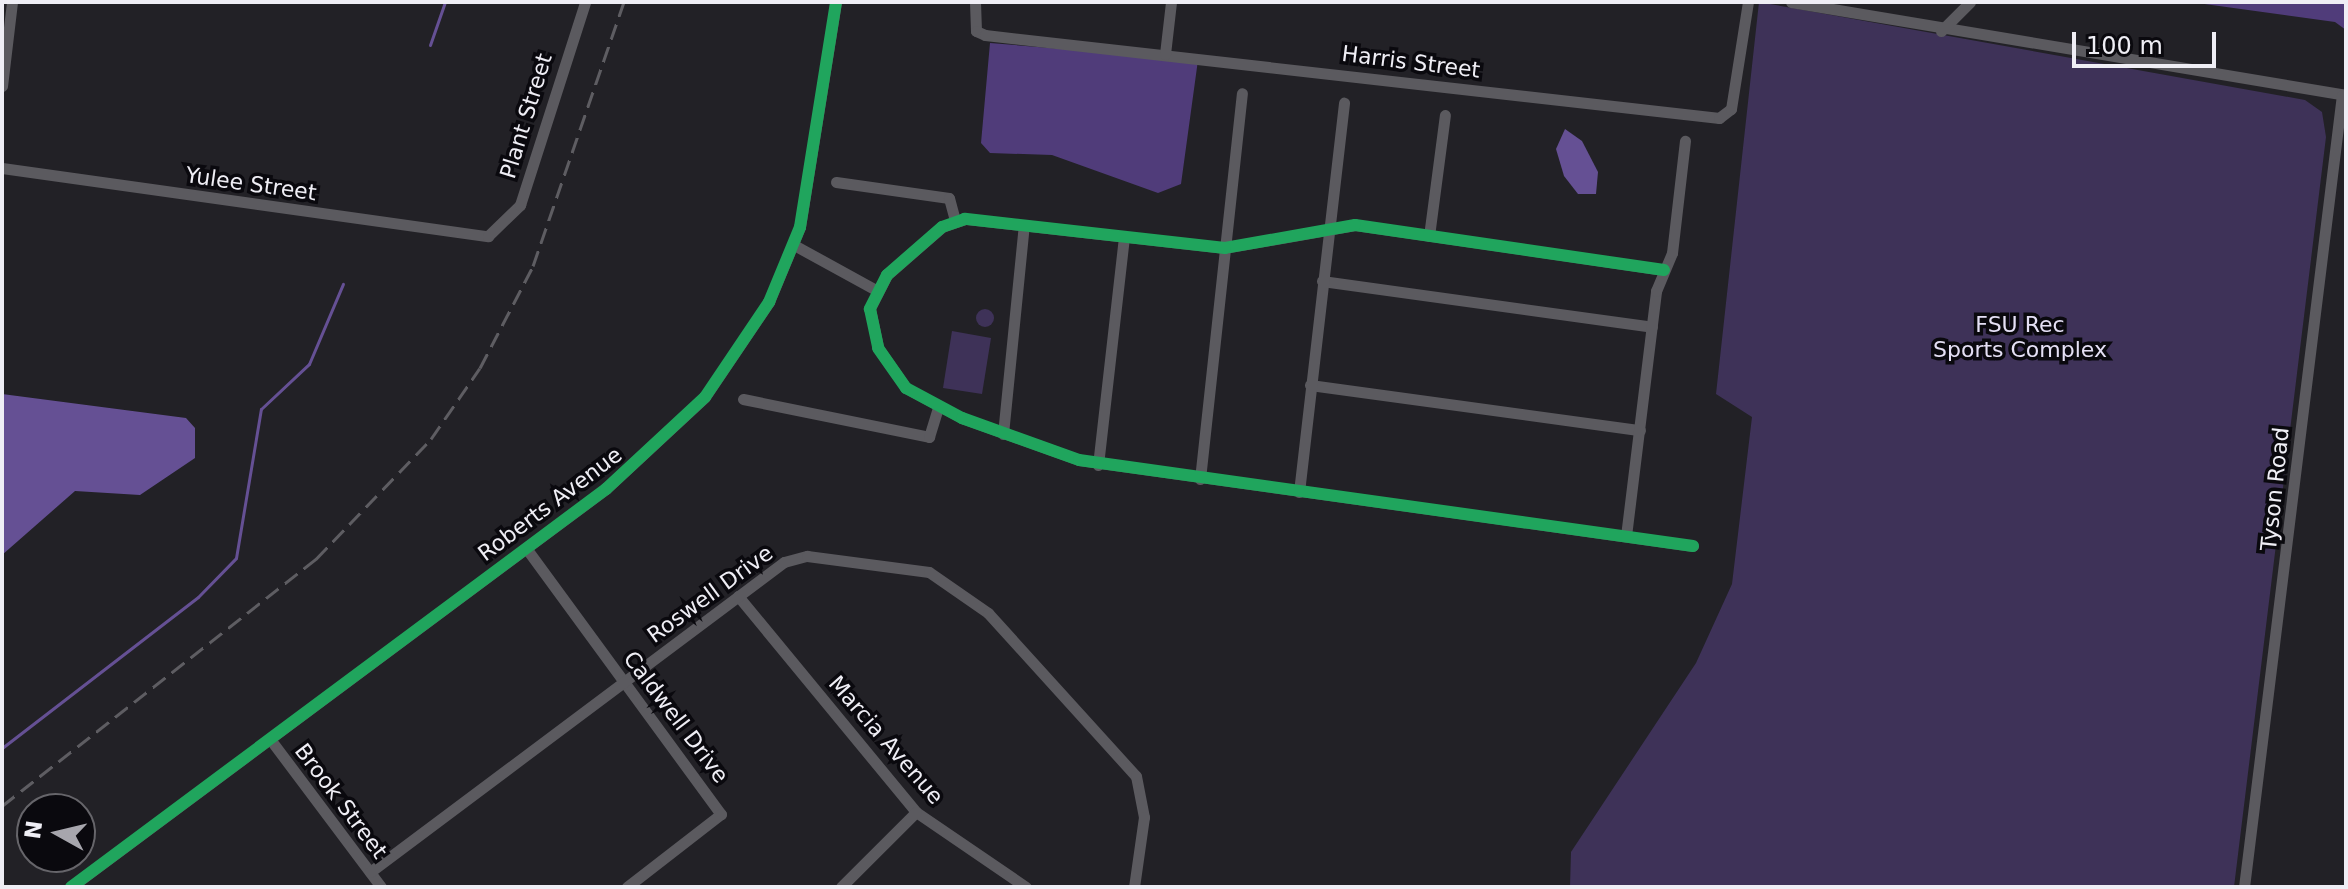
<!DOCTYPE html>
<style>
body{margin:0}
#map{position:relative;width:2348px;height:889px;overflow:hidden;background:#222126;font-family:"DejaVu Sans",sans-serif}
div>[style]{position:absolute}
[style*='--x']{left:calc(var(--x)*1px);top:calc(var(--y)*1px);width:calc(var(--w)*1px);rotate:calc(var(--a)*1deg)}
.green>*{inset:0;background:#3e3258}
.round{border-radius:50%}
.forest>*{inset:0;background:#503c7a}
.water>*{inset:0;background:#655094}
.stream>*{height:3px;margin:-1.5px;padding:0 1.5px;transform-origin:1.5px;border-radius:1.5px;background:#655094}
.minor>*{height:11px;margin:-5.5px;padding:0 5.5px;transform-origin:5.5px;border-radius:5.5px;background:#5b5a5f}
.rail>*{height:3px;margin-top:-1.5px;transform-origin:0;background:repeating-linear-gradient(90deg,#5e5d62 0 16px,transparent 0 24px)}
.cycleway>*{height:12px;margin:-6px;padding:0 6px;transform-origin:6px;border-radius:6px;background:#20a55d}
span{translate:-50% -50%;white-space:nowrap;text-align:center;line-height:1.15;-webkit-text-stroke:7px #0a090e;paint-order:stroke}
.street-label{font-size:22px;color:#efeef5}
.park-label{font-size:22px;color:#e5e0f5}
.frame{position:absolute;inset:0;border:4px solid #efeef5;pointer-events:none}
.north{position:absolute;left:16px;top:793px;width:80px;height:80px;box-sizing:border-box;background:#0a090e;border:2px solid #66656a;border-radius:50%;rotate:278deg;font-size:22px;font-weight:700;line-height:32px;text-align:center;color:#efeef5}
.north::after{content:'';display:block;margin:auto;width:28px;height:36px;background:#a7a6ad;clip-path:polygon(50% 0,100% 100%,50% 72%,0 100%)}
.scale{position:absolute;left:2072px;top:32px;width:144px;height:36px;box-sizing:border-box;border:4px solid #efeef5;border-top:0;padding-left:10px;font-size:24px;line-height:28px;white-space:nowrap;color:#efeef5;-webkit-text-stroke:6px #0a090e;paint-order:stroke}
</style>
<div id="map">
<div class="green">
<div style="clip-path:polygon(1759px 2px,2305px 100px,2322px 112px,2326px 137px,2234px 887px,1570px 887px,1571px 852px,1696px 663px,1732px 584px,1752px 417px,1716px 394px)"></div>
<div class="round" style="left:976px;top:309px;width:18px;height:18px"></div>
<div style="clip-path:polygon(952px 331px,991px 338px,982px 394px,943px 388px)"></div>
</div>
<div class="forest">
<div style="clip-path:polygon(2190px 2px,2346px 2px,2346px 30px,2335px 22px)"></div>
<div style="clip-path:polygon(990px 43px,1198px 60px,1181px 184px,1158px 193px,1052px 155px,990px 153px,981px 143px)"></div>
</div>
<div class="water">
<div style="clip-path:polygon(1565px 129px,1582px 141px,1598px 172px,1596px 194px,1578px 194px,1564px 176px,1556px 149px)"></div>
<div style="clip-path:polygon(2px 394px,186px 418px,195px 428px,195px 458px,140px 495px,75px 491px,2px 555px)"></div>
</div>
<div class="stream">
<div style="--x:430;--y:45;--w:46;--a:-70.8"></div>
<div style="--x:2;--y:748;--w:247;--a:-37.6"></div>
<div style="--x:198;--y:597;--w:54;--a:-45.7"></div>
<div style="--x:236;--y:558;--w:151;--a:-80.5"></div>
<div style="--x:261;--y:409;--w:66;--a:-43.2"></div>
<div style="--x:309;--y:364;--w:87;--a:-67"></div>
</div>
<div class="minor">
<div style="--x:975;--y:2;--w:29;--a:88"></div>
<div style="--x:976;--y:31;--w:10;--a:24"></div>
<div style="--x:985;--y:35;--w:739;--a:6.45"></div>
<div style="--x:1719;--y:118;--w:15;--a:-37"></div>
<div style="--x:1731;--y:109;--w:108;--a:-81"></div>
<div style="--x:1791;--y:2;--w:563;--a:9.51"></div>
<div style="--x:1941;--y:31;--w:41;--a:-45"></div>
<div style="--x:1165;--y:54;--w:52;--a:-83.4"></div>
<div style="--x:2;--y:86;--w:85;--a:-83.2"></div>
<div style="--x:2;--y:168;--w:491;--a:8"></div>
<div style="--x:488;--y:236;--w:45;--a:-44.1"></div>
<div style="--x:520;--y:205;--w:213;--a:-72.2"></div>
<div style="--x:836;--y:182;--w:114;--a:8.1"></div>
<div style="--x:949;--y:198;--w:24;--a:75"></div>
<div style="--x:1429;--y:236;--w:122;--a:-82.5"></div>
<div style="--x:794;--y:245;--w:94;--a:28.8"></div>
<div style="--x:1664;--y:270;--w:312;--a:-171.7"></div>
<div style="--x:1355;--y:225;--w:132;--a:170"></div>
<div style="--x:1225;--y:248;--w:262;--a:-173.6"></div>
<div style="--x:965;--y:219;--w:24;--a:161"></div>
<div style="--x:942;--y:227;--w:73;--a:138.9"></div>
<div style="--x:887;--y:275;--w:38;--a:117"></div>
<div style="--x:870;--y:309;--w:40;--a:78"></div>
<div style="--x:878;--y:348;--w:49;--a:55"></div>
<div style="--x:906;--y:388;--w:64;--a:28.2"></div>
<div style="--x:962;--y:418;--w:124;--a:19.7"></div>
<div style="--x:1079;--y:460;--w:620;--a:7.97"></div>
<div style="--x:1322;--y:281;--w:333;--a:7.9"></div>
<div style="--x:1310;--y:385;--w:333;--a:7.8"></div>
<div style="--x:743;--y:399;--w:190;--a:11.5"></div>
<div style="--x:929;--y:437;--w:30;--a:-73"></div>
<div style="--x:1003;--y:434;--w:210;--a:-84.3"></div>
<div style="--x:1098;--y:465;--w:229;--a:-83.5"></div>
<div style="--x:1200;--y:479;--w:388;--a:-83.8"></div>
<div style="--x:1299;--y:492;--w:392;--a:-83.4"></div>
<div style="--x:1626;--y:536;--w:247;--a:-83"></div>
<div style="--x:1656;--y:291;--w:41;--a:-67.2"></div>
<div style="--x:1672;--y:253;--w:113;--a:-83.4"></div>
<div style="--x:526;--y:548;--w:330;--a:53.8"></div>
<div style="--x:721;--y:814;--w:119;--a:142.2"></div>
<div style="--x:738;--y:596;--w:280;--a:50.5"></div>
<div style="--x:916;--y:812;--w:133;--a:34.3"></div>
<div style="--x:270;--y:739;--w:185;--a:53.1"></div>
<div style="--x:370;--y:872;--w:517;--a:-36.83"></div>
<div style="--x:784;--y:562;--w:24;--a:-15"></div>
<div style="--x:807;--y:556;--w:123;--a:7.5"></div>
<div style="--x:929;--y:572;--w:72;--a:34.8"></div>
<div style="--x:988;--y:613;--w:220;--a:47.8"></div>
<div style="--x:1136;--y:776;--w:42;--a:79"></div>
<div style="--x:1144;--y:817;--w:71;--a:98.1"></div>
<div style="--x:71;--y:887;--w:667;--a:-36.65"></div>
<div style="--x:606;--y:489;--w:135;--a:-42.9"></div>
<div style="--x:705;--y:397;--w:115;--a:-56"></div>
<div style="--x:769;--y:302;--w:81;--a:-67.5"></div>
<div style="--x:800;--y:227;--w:228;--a:-80.9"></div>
<div style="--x:841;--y:887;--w:106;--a:-45"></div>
<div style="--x:2244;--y:887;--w:798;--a:-82.95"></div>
</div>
<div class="rail">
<div style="--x:2;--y:806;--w:400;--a:-38.2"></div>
<div style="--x:316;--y:559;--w:166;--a:-46.2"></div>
<div style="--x:431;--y:439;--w:86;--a:-55.4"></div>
<div style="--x:480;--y:368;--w:115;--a:-62.5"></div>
<div style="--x:533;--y:266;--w:279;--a:-71"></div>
</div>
<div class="cycleway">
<div style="--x:1664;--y:270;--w:312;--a:-171.7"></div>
<div style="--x:1355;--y:225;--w:132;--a:170"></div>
<div style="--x:1225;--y:248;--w:262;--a:-173.6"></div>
<div style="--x:965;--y:219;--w:24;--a:161"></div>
<div style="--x:942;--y:227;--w:73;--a:138.9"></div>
<div style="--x:887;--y:275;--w:38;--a:117"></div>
<div style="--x:870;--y:309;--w:40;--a:78"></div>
<div style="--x:878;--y:348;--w:49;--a:55"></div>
<div style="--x:906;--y:388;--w:64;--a:28.2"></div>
<div style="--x:962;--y:418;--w:124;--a:19.7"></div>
<div style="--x:1079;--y:460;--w:620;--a:7.97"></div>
<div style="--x:71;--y:887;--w:667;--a:-36.65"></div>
<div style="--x:606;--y:489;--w:135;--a:-42.9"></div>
<div style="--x:705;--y:397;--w:115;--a:-56"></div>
<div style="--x:769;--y:302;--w:81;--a:-67.5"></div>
<div style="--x:800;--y:227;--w:228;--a:-80.9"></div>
</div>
<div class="street-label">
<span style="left:1411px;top:62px;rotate:7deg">Harris Street</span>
<span style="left:526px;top:116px;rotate:-73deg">Plant Street</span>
<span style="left:251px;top:184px;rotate:8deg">Yulee Street</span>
<span style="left:2275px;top:489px;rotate:-84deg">Tyson Road</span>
<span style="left:550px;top:504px;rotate:-37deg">Roberts Avenue</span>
<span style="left:710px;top:594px;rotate:-36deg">Roswell Drive</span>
<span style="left:676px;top:717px;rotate:53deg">Caldwell Drive</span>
<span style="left:886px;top:740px;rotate:49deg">Marcia Avenue</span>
<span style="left:341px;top:801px;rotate:53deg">Brook Street</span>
</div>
<div class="park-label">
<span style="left:2020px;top:337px">FSU Rec<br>Sports Complex</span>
</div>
<div class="frame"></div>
<div class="north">N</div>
<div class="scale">100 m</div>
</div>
